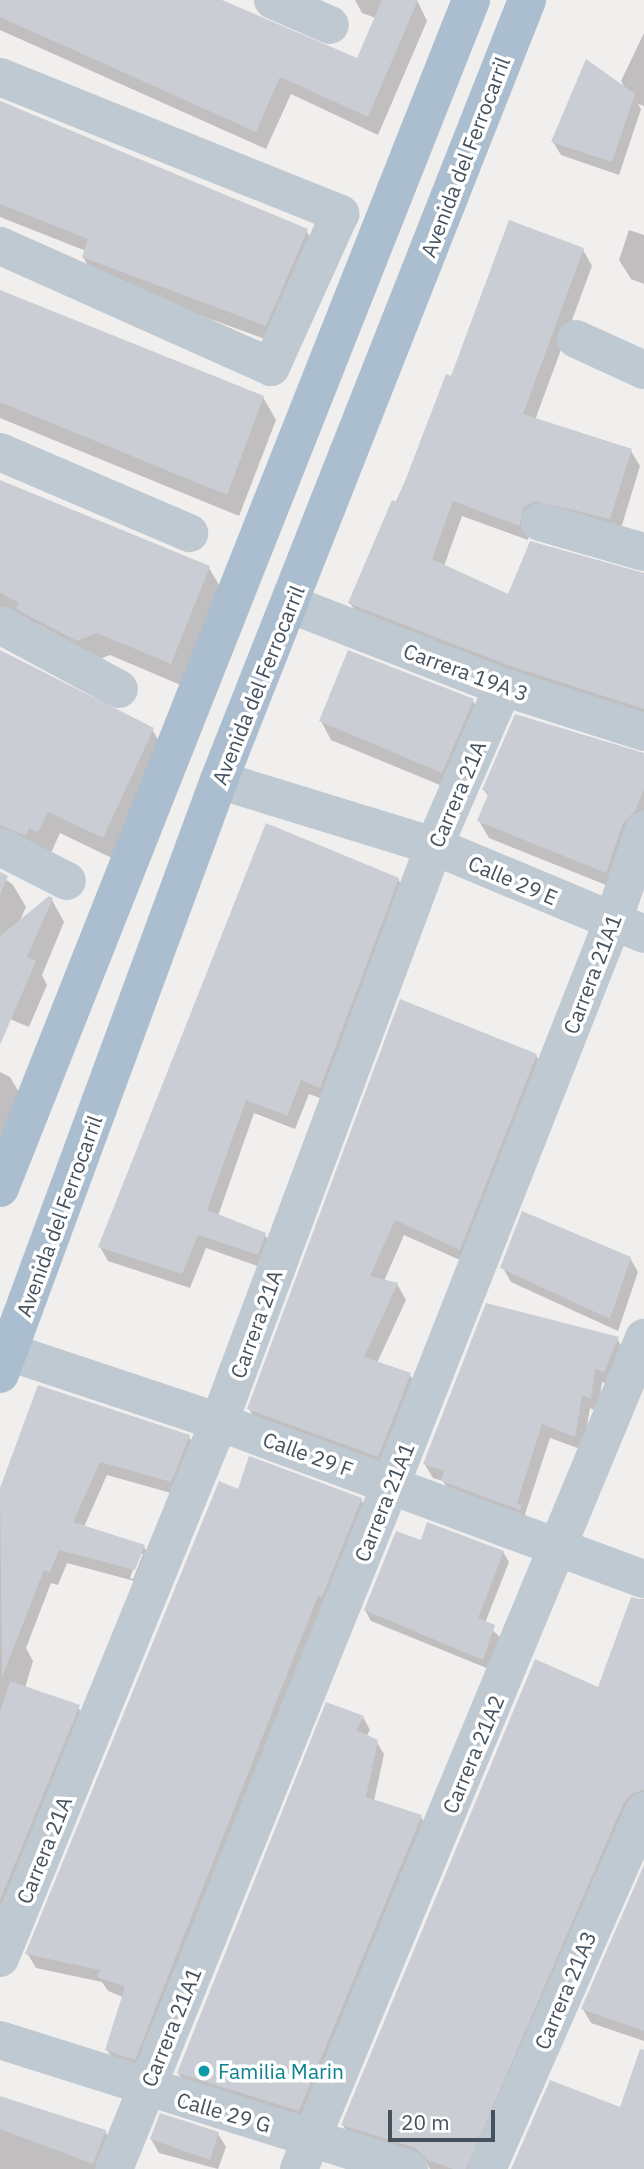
<!DOCTYPE html>
<style>
body{margin:0}
#map{position:relative;width:644px;height:2169px;overflow:hidden;background:#f1eeee;font-family:"IBM Plex Sans",sans-serif}
div>[style]{position:absolute}
[style*='--x']{left:calc(var(--x)*1px);top:calc(var(--y)*1px);width:calc(var(--w)*1px);rotate:calc(var(--a)*1deg)}
.shadow>*{inset:0;background:#0003}
.building>*{inset:0;background:#cacdd4}
.minor>*{height:38px;margin:-19px;padding:0 19px;transform-origin:19px;border-radius:19px;background:#bec9d2}
.major>*{height:38px;margin:-19px;padding:0 19px;transform-origin:19px;border-radius:19px;background:#abbed0}
.dots>*{width:19px;height:19px;translate:-50% -50%;box-sizing:border-box;border:4px solid #fff;border-radius:50%}
span{translate:-50% -50%;white-space:nowrap;text-align:center;line-height:1.15;-webkit-text-stroke:7px #fff;paint-order:stroke}
.street-label{font-size:21px;color:#45525e}
.culture-label{font-size:21px;color:#0d838f}
.left{translate:0 -50%;text-align:left}
.scale{position:absolute;left:388px;top:2110px;width:107px;height:32px;box-sizing:border-box;border:4px solid #45525e;border-top:0;padding-left:9px;font-size:21px;line-height:24px;white-space:nowrap;color:#45525e;-webkit-text-stroke:5px #fff;paint-order:stroke}
</style>
<div id="map">
<div class="shadow">
<div style="clip-path:polygon(0 0,217px 0,358px 61px,376px 18px,362px 13px,355px 0,417px 0,427px 21px,378px 135px,291px 94px,266px 149px,0 30px)"></div>
<div style="clip-path:polygon(644px 33px,644px 106px,638px 104px,641px 109px,619px 175px,561px 155px,553px 142px,626px 90px,621px 81px)"></div>
<div style="clip-path:polygon(0 101px,306px 230px,317px 249px,276px 343px,94px 276px,83px 257px,86px 251px,0 217px)"></div>
<div style="clip-path:polygon(629px 230px,644px 235px,644px 284px,631px 279px,619px 260px)"></div>
<div style="clip-path:polygon(583px 250px,592px 266px,535px 420px,631px 451px,640px 466px,619px 535px,533px 523px,528px 540px,462px 516px,444px 566px,509px 596px,644px 588px,644px 721px,360px 619px,350px 603px,452px 378px)"></div>
<div style="clip-path:polygon(0 292px,263px 397px,276px 420px,239px 516px,0 418px)"></div>
<div style="clip-path:polygon(0 482px,209px 568px,222px 590px,183px 686px,110px 655px,90px 663px,0 629px)"></div>
<div style="clip-path:polygon(0 652px,152px 729px,165px 752px,116px 860px,60px 833px,51px 853px,0 854px)"></div>
<div style="clip-path:polygon(473px 701px,483px 719px,452px 790px,331px 740px,321px 721px)"></div>
<div style="clip-path:polygon(644px 755px,644px 828px,616px 889px,489px 838px,479px 821px,489px 797px,484px 790px)"></div>
<div style="clip-path:polygon(0 875px,13px 885px,26px 907px,19px 923px,52px 900px,64px 922px,42px 975px,47px 985px,29px 1027px,0 1015px)"></div>
<div style="clip-path:polygon(398px 879px,406px 893px,328px 1101px,309px 1094px,295px 1129px,254px 1113px,218px 1216px,265px 1235px,273px 1249px,266px 1269px,206px 1248px,190px 1288px,108px 1261px,100px 1247px)"></div>
<div style="clip-path:polygon(401px 1002px,536px 1055px,545px 1071px,469px 1264px,404px 1235px,384px 1281px,397px 1284px,406px 1300px,377px 1363px,410px 1375px,419px 1390px,387px 1472px,258px 1425px,249px 1409px)"></div>
<div style="clip-path:polygon(0 1072px,10px 1077px,23px 1099px,0 1151px)"></div>
<div style="clip-path:polygon(630px 1258px,638px 1272px,618px 1331px,511px 1282px,503px 1268px)"></div>
<div style="clip-path:polygon(617px 1339px,626px 1354px,612px 1386px,602px 1382px,598px 1412px,590px 1408px,583px 1450px,550px 1438px,525px 1514px,529px 1521px,451px 1495px,443px 1481px,433px 1478px,424px 1463px)"></div>
<div style="clip-path:polygon(evenodd,39px 1388px,189px 1437px,197px 1451px,178px 1495px,107px 1475px,84px 1527px,144px 1547px,152px 1560px,142px 1583px,67px 1563px,58px 1585px,51px 1583px,26px 1648px,33px 1661px,25px 1688px,78px 1707px,86px 1720px,0 1932px,0 1499px,39px 1388px,139px 1554px,143px 1554px,133px 1579px,130px 1578px,139px 1554px)"></div>
<div style="clip-path:polygon(239px 1491px,361px 1499px,369px 1514px,143px 2073px,116px 2064px,107px 2050px,123px 1997px,108px 1991px,102px 1982px,36px 1968px,27px 1953px)"></div>
<div style="clip-path:polygon(422px 1542px,503px 1552px,509px 1562px,485px 1623px,500px 1637px,489px 1669px,371px 1621px,365px 1610px)"></div>
<div style="clip-path:polygon(632px 1599px,644px 1599px,644px 1807px,477px 2169px,430px 2169px,426px 2162px,351px 2139px,343px 2125px,599px 1689px)"></div>
<div style="clip-path:polygon(327px 1704px,363px 1717px,370px 1730px,366px 1737px,376px 1741px,384px 1754px,374px 1801px,421px 1817px,428px 1829px,306px 2123px,186px 2085px,178px 2073px)"></div>
<div style="clip-path:polygon(644px 1870px,644px 2041px,591px 2023px,583px 2009px)"></div>
<div style="clip-path:polygon(0 2097px,105px 2131px,113px 2146px,106px 2169px,0 2169px)"></div>
<div style="clip-path:polygon(218px 2134px,226px 2147px,218px 2169px,159px 2153px,151px 2139px)"></div>
</div>
<div class="building">
<div style="clip-path:polygon(0 0,222px 0,357px 58px,382px 0,418px 0,368px 117px,280px 77px,256px 132px,0 17px)"></div>
<div style="clip-path:polygon(586px 59px,635px 94px,612px 162px,551px 142px)"></div>
<div style="clip-path:polygon(0 101px,308px 229px,266px 326px,82px 257px,88px 239px,0 204px)"></div>
<div style="clip-path:polygon(509px 220px,584px 248px,523px 414px,632px 449px,610px 519px,535px 501px,524px 507px,519px 526px,453px 501px,432px 559px,508px 594px,530px 541px,644px 573px,644px 709px,510px 666px,348px 603px,392px 500px,397px 502px,446px 374px,451px 376px)"></div>
<div style="clip-path:polygon(0 290px,264px 396px,227px 495px,0 402px)"></div>
<div style="clip-path:polygon(0 480px,210px 566px,171px 664px,97px 633px,77px 641px,16px 609px,19px 603px,0 593px)"></div>
<div style="clip-path:polygon(0 650px,154px 728px,103px 838px,48px 812px,38px 832px,29px 828px,26px 836px,0 825px)"></div>
<div style="clip-path:polygon(348px 650px,474px 699px,442px 773px,319px 721px)"></div>
<div style="clip-path:polygon(515px 714px,644px 753px,644px 789px,635px 811px,623px 823px,606px 873px,477px 821px,489px 792px,482px 790px)"></div>
<div style="clip-path:polygon(266px 823px,399px 878px,320px 1088px,301px 1080px,287px 1116px,246px 1100px,207px 1210px,266px 1233px,258px 1255px,198px 1235px,182px 1274px,98px 1247px)"></div>
<div style="clip-path:polygon(0 872px,8px 876px,0 895px)"></div>
<div style="clip-path:polygon(49px 896px,53px 898px,27px 957px,36px 961px,0 1045px,0 936px)"></div>
<div style="clip-path:polygon(400px 999px,537px 1054px,460px 1250px,395px 1220px,370px 1276px,398px 1283px,364px 1357px,411px 1373px,378px 1457px,247px 1409px)"></div>
<div style="clip-path:polygon(522px 1211px,631px 1257px,610px 1319px,500px 1268px)"></div>
<div style="clip-path:polygon(486px 1303px,619px 1337px,604px 1372px,595px 1369px,591px 1399px,582px 1395px,575px 1437px,542px 1424px,517px 1503px,522px 1505px,520px 1510px,441px 1481px,444px 1471px,423px 1464px)"></div>
<div style="clip-path:polygon(38px 1385px,190px 1435px,171px 1482px,100px 1462px,73px 1522px,145px 1545px,135px 1570px,59px 1550px,50px 1572px,44px 1570px,2px 1677px,0 1488px)"></div>
<div style="clip-path:polygon(249px 1456px,362px 1498px,322px 1597px,318px 1596px,135px 2060px,105px 2050px,125px 1987px,97px 1977px,100px 1970px,25px 1954px,219px 1481px,238px 1489px)"></div>
<div style="clip-path:polygon(427px 1522px,504px 1551px,478px 1618px,495px 1625px,483px 1660px,364px 1610px,396px 1531px,421px 1540px)"></div>
<div style="clip-path:polygon(631px 1597px,644px 1600px,644px 1790px,632px 1793px,624px 1802px,466px 2169px,453px 2169px,428px 2160px,416px 2148px,341px 2125px,535px 1659px,598px 1687px)"></div>
<div style="clip-path:polygon(10px 1681px,80px 1705px,0 1900px,0 1712px)"></div>
<div style="clip-path:polygon(326px 1702px,364px 1716px,356px 1730px,378px 1740px,366px 1797px,422px 1815px,299px 2111px,177px 2073px)"></div>
<div style="clip-path:polygon(644px 1865px,644px 2031px,581px 2009px)"></div>
<div style="clip-path:polygon(640px 2049px,644px 2050px,644px 2169px,511px 2169px,550px 2080px,620px 2107px)"></div>
<div style="clip-path:polygon(0 2096px,106px 2130px,93px 2164px,0 2129px)"></div>
<div style="clip-path:polygon(160px 2113px,219px 2132px,210px 2160px,150px 2139px)"></div>
</div>
<div class="minor">
<div style="--x:273;--y:0;--w:62;--a:23.7"></div>
<div style="--x:0;--y:77;--w:367;--a:21.9"></div>
<div style="--x:340;--y:214;--w:168;--a:114.3"></div>
<div style="--x:271;--y:367;--w:297;--a:-155.9"></div>
<div style="--x:576;--y:339;--w:75;--a:24.5"></div>
<div style="--x:0;--y:452;--w:206;--a:23.2"></div>
<div style="--x:540;--y:522;--w:108;--a:16.1"></div>
<div style="--x:290;--y:604;--w:229;--a:21.3"></div>
<div style="--x:503;--y:687;--w:148;--a:17.7"></div>
<div style="--x:0;--y:625;--w:135;--a:28.3"></div>
<div style="--x:219;--y:780;--w:225;--a:17.1"></div>
<div style="--x:434;--y:846;--w:228;--a:22.7"></div>
<div style="--x:0;--y:847;--w:75;--a:26.9"></div>
<div style="--x:9;--y:1352;--w:221;--a:18.4"></div>
<div style="--x:219;--y:1422;--w:453;--a:20.3"></div>
<div style="--x:0;--y:1958;--w:579;--a:-67.78"></div>
<div style="--x:219;--y:1422;--w:615;--a:-69.53"></div>
<div style="--x:434;--y:846;--w:173;--a:-66.5"></div>
<div style="--x:0;--y:2040;--w:429;--a:17.5"></div>
<div style="--x:114;--y:2169;--w:739;--a:-67.98"></div>
<div style="--x:391;--y:1484;--w:605;--a:-68.48"></div>
<div style="--x:613;--y:921;--w:96;--a:-71.2"></div>
<div style="--x:299;--y:2169;--w:900;--a:-67.45"></div>
<div style="--x:487;--y:2169;--w:391;--a:-66.3"></div>
</div>
<div class="major">
<div style="--x:0;--y:1188;--w:1278;--a:-68.37"></div>
<div style="--x:0;--y:1374;--w:633;--a:-69.76"></div>
<div style="--x:219;--y:780;--w:839;--a:-68.45"></div>
</div>
<div class="dots">
<div style="left:204px;top:2071px;background:#0f9aa8"></div>
</div>
<div class="street-label">
<span style="left:465px;top:157px;rotate:-69deg">Avenida del Ferrocarril</span>
<span style="left:466px;top:672px;rotate:20deg">Carrera 19A 3</span>
<span style="left:258px;top:685px;rotate:-68deg">Avenida del Ferrocarril</span>
<span style="left:457px;top:794px;rotate:-67deg">Carrera 21A</span>
<span style="left:513px;top:880px;rotate:23deg">Calle 29 E</span>
<span style="left:592px;top:974px;rotate:-69deg">Carrera 21A1</span>
<span style="left:59px;top:1216px;rotate:-70deg">Avenida del Ferrocarril</span>
<span style="left:256px;top:1324px;rotate:-70deg">Carrera 21A</span>
<span style="left:308px;top:1454px;rotate:20deg">Calle 29 F</span>
<span style="left:384px;top:1502px;rotate:-68deg">Carrera 21A1</span>
<span style="left:473px;top:1754px;rotate:-67deg">Carrera 21A2</span>
<span style="left:44px;top:1850px;rotate:-68deg">Carrera 21A</span>
<span style="left:565px;top:1990px;rotate:-67deg">Carrera 21A3</span>
<span style="left:171px;top:2027px;rotate:-68deg">Carrera 21A1</span>
<span style="left:224px;top:2112px;rotate:16deg">Calle 29 G</span>
</div>
<div class="culture-label">
<span class="left" style="left:218px;top:2071px">Familia Marin</span>
</div>
<div class="scale">20 m</div>
</div>
